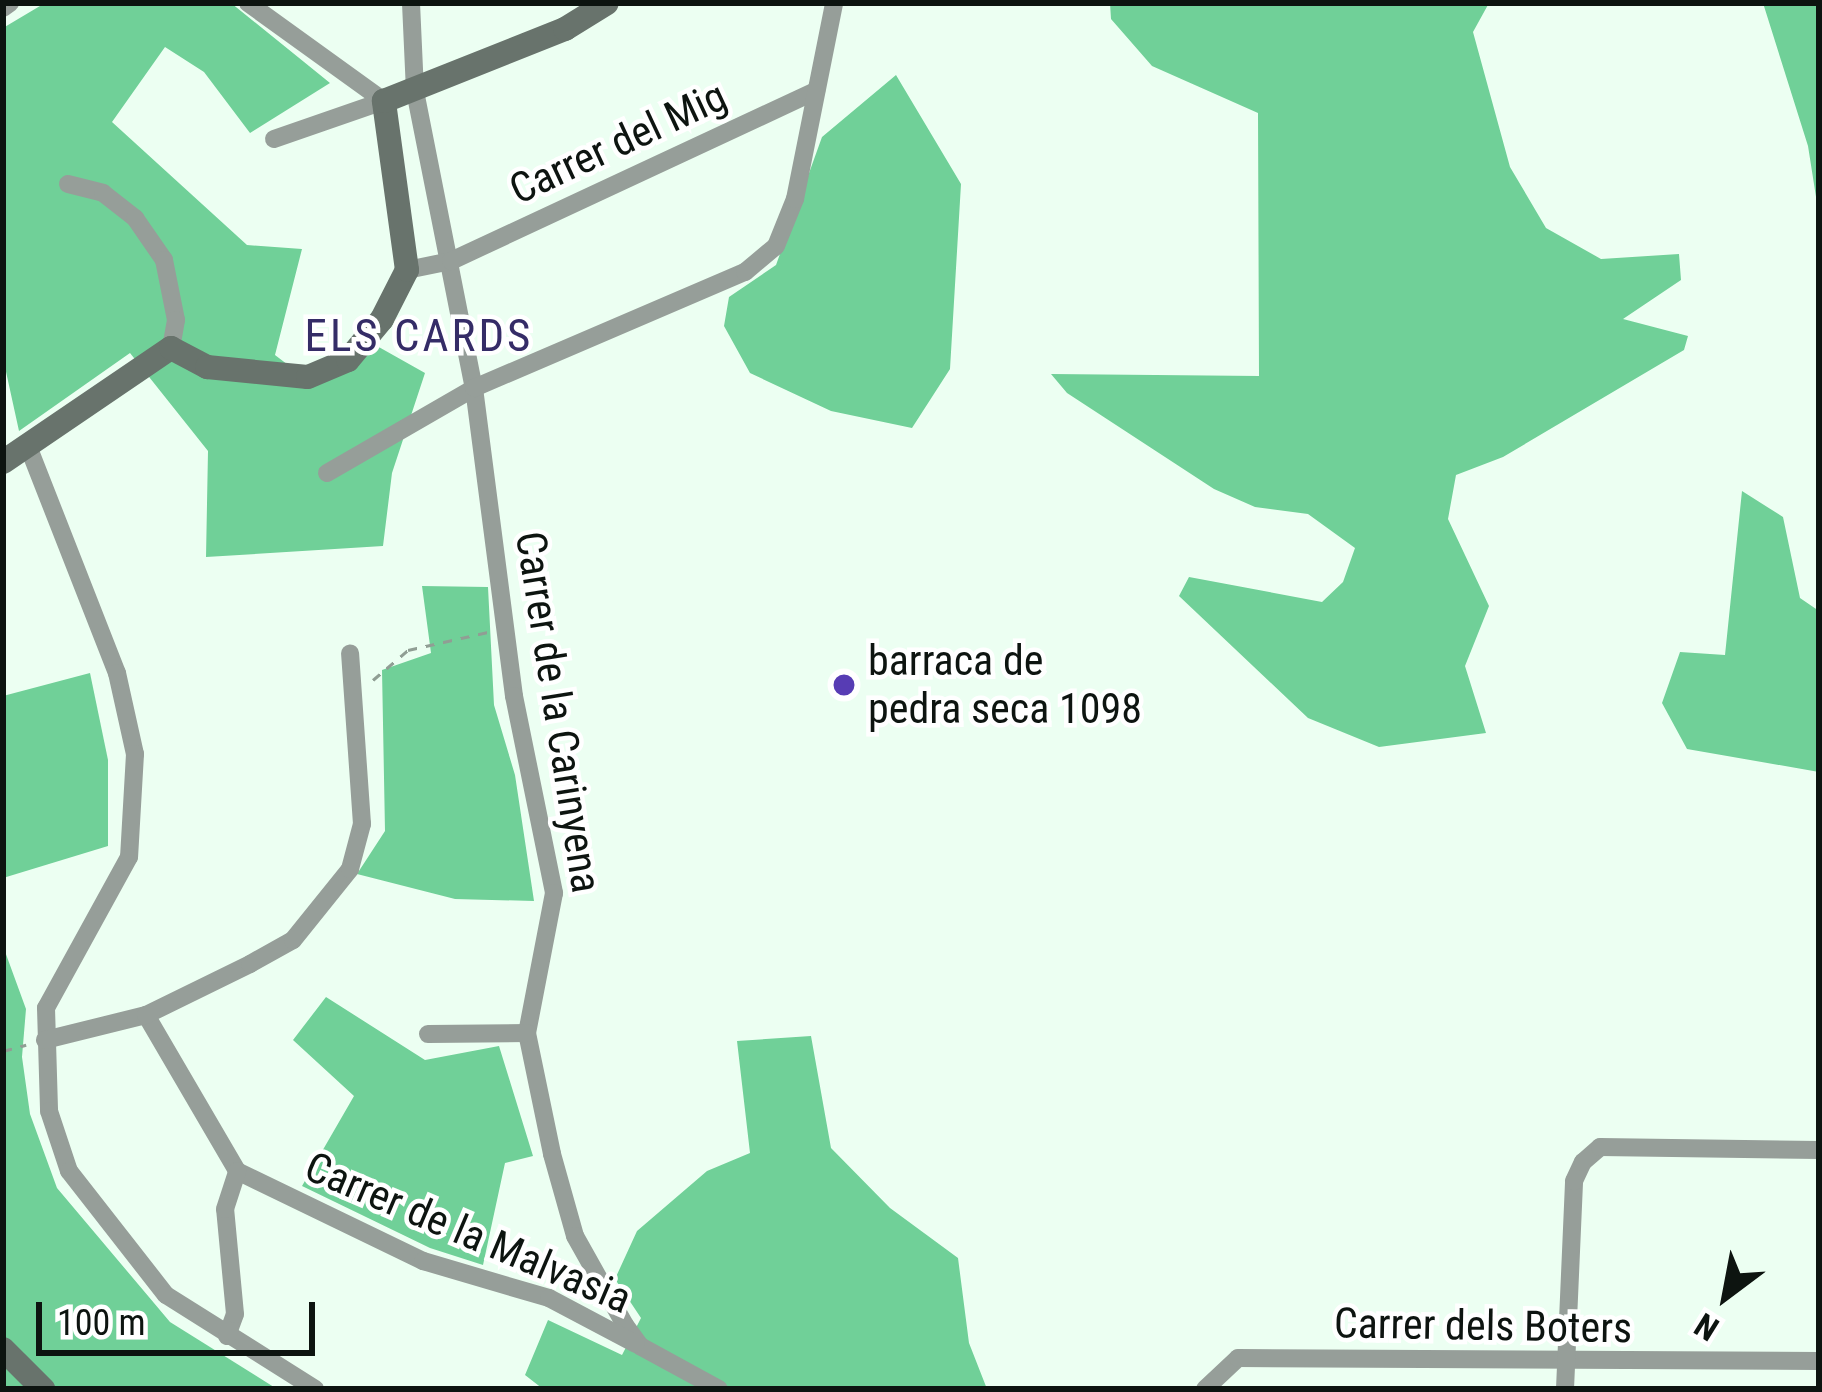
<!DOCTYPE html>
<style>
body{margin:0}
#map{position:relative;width:1822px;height:1392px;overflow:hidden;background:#ecfff2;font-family:"Roboto Condensed",sans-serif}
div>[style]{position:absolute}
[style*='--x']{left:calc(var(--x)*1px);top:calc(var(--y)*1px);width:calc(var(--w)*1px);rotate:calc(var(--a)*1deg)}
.forest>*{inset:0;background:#70d098}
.path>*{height:3px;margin-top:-1.5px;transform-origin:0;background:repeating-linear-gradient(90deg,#909e94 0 9px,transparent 0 18px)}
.street>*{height:18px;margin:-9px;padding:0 9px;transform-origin:9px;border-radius:9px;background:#969e99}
.secondary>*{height:24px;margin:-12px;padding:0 12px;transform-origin:12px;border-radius:12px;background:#68736c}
.dots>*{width:33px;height:33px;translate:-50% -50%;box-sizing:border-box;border:6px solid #fff;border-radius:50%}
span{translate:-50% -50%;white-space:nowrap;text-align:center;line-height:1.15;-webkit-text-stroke:9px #fff;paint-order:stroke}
.street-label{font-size:42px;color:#0d1410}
.poi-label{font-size:42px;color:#0d1410}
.left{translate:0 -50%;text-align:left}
.neighbourhood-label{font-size:45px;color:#352c67;letter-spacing:3px}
.frame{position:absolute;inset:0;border:6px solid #0d1410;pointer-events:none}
.north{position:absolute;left:1666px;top:1236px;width:120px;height:120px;-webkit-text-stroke:9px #fff;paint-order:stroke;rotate:212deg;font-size:33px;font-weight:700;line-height:48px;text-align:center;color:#0d1410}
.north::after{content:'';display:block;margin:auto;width:42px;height:54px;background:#0d1410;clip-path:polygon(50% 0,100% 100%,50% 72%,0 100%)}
.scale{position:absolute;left:36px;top:1302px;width:279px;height:54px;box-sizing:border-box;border:6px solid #0d1410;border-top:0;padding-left:15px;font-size:36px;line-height:42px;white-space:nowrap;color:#0d1410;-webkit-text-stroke:9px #fff;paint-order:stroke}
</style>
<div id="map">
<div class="forest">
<div style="clip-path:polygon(45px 3px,231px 3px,330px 83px,250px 133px,204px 72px,165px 47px,112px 122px,247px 245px,302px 249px,275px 355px,313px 384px,377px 346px,425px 373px,392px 473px,383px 546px,206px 557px,208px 451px,130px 353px,19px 431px,3px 358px,3px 28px)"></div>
<div style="clip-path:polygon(1110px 3px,1489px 3px,1473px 32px,1510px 167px,1546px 228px,1601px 259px,1679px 254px,1681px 280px,1623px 319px,1688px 336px,1684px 350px,1503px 457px,1456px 475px,1448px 519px,1489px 606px,1465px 666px,1486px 733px,1379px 747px,1308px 718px,1179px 596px,1189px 577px,1322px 602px,1343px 582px,1355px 548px,1308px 514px,1255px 507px,1214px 489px,1067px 393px,1051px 374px,1259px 376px,1258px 113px,1152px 66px,1111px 19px)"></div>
<div style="clip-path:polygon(1763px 3px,1819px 3px,1819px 216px,1808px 146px)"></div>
<div style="clip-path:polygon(896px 75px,961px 184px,950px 369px,912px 428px,831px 411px,750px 373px,724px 326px,729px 297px,776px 265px,822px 137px)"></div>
<div style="clip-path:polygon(1742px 491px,1783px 517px,1800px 598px,1819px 611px,1819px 772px,1687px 749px,1662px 703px,1680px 652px,1725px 655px)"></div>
<div style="clip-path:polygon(422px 586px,488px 587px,494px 705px,515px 775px,534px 901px,455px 899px,357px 874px,385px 831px,382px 670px,431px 653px)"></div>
<div style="clip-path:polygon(90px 673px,108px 760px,108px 846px,3px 878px,3px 696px)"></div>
<div style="clip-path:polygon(3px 946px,26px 1009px,22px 1057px,30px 1114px,57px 1188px,170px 1322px,277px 1389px,3px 1389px)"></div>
<div style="clip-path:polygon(326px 997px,425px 1060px,499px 1046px,533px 1156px,505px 1163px,483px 1265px,430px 1248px,302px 1186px,354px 1096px,293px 1040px)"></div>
<div style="clip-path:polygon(811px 1036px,831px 1148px,890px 1208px,958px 1258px,969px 1343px,987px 1389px,543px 1389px,525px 1375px,548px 1320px,622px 1355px,641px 1318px,615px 1279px,637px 1231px,707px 1171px,750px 1153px,737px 1041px)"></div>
</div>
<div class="path">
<div style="--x:373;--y:680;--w:46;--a:-40.6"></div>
<div style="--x:408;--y:650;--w:82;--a:-12.7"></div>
<div style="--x:3;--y:1051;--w:24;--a:-15"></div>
</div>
<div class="street">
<div style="--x:248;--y:3;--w:168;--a:35.8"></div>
<div style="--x:411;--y:3;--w:88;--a:87.4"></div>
<div style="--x:415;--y:91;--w:303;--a:78.8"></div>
<div style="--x:474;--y:388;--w:311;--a:82.6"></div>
<div style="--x:514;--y:696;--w:201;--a:78.5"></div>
<div style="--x:554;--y:893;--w:143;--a:100.9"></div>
<div style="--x:527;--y:1033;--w:124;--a:78.3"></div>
<div style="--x:552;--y:1154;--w:85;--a:74.3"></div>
<div style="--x:575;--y:1236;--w:102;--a:60.7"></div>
<div style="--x:625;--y:1325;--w:26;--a:54"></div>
<div style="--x:640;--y:1346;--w:90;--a:28.6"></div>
<div style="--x:3;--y:8;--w:9;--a:-36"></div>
<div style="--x:274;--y:139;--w:116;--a:-19.1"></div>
<div style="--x:68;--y:184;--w:36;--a:14"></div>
<div style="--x:103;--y:193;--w:41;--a:38"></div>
<div style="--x:135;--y:218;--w:51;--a:55.4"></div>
<div style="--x:164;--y:260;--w:61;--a:78.7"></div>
<div style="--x:176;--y:320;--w:28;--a:100"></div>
<div style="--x:407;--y:270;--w:45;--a:-11.6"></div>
<div style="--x:451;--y:261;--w:403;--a:-25"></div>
<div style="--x:28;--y:446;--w:244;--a:68.6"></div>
<div style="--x:117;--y:673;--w:83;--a:77.5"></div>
<div style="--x:135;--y:754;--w:103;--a:93.3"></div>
<div style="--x:129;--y:857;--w:172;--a:118.8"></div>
<div style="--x:46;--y:1008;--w:103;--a:88.3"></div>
<div style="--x:49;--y:1111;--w:63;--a:71.6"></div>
<div style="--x:69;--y:1171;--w:157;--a:52"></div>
<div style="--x:166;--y:1295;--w:176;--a:32.2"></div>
<div style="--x:327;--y:473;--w:170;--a:-30"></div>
<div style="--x:474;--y:388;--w:295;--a:-23.2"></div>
<div style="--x:745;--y:272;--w:40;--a:-40"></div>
<div style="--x:776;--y:246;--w:51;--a:-68"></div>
<div style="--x:795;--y:199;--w:200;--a:-78.7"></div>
<div style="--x:146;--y:1015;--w:181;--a:59.7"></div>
<div style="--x:237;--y:1171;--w:207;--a:25.8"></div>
<div style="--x:423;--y:1261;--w:131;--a:16.4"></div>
<div style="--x:549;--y:1298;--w:98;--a:27.9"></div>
<div style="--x:428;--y:1034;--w:99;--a:-0.6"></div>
<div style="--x:45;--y:1040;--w:104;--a:-13.9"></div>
<div style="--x:146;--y:1015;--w:116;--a:-26.1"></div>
<div style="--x:250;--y:964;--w:49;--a:-29.2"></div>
<div style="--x:293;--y:940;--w:91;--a:-51.2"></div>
<div style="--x:350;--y:869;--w:47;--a:-75.1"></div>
<div style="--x:362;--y:824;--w:171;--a:-94"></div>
<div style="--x:227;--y:1336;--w:23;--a:-70"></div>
<div style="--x:235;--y:1314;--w:105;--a:-95.4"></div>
<div style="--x:225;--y:1209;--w:40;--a:-72"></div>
<div style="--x:1205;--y:1389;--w:45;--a:-43.2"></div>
<div style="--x:1238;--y:1358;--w:581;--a:0.3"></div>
<div style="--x:1565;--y:1389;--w:208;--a:-87.5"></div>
<div style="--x:1574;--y:1181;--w:21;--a:-65"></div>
<div style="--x:1583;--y:1162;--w:23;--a:-41"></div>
<div style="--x:1600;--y:1147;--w:219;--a:0.8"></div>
</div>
<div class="secondary">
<div style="--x:3;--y:462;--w:203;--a:-34.2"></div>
<div style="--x:171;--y:348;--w:41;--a:27.8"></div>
<div style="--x:207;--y:367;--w:101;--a:5.7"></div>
<div style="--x:308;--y:377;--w:43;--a:-23"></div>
<div style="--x:348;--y:360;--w:53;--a:-50.3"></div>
<div style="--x:382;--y:319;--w:55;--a:-63"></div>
<div style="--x:407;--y:270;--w:171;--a:-97.8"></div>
<div style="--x:384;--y:101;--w:195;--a:-21.7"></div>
<div style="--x:565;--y:29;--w:49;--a:-31.8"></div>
<div style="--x:3;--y:1349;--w:57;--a:45"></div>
</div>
<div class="dots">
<div style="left:844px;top:685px;background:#573cb4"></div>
</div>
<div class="street-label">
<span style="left:618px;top:143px;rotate:-25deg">Carrer del Mig</span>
<span style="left:558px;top:712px;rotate:81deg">Carrer de la Carinyena</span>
<span style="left:468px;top:1233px;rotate:23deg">Carrer de la Malvasia</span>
<span style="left:1483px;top:1326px;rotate:1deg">Carrer dels Boters</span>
</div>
<div class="poi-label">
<span class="left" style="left:868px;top:685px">barraca de<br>pedra seca 1098</span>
</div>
<div class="neighbourhood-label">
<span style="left:419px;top:336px">ELS CARDS</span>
</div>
<div class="frame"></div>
<div class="north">N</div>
<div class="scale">100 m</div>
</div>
